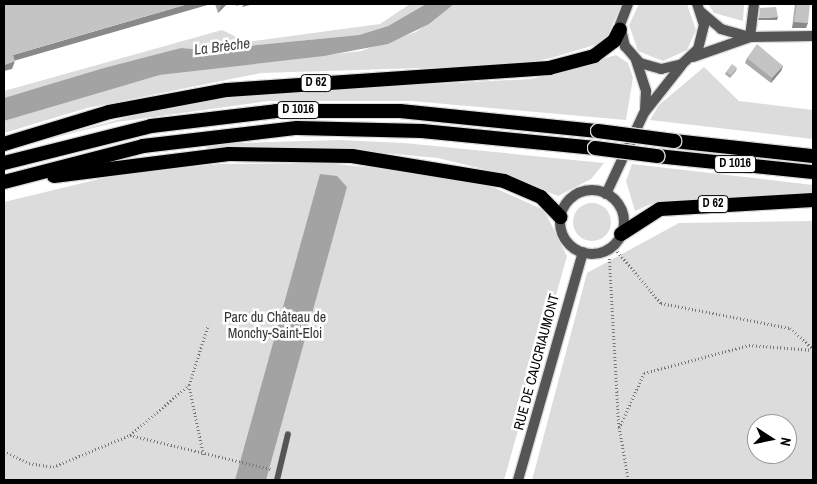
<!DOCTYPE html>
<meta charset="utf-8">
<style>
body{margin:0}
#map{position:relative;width:817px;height:484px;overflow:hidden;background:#fff;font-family:"Archivo Narrow",sans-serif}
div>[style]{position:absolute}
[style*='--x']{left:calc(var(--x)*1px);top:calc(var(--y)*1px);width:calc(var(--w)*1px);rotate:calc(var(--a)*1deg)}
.green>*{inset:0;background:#dcdcdc}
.round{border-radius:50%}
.water>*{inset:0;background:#a3a3a3}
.path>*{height:2.5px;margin-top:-1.25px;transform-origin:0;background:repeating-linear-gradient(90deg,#777 0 1px,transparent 0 3.5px)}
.roads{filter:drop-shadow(1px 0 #dbdbdb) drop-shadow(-1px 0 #dbdbdb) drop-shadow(0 1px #dbdbdb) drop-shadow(0 -1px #dbdbdb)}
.service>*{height:6px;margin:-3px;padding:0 3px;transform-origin:3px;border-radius:3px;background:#555}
.minor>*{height:10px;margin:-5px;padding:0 5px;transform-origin:5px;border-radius:5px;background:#555}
.tertiary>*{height:10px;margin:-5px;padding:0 5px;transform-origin:5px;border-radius:5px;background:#555}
.tertiary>.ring{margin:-5px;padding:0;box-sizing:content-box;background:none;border:10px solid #555;border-radius:50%}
.trunk>*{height:14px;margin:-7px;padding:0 7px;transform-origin:7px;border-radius:7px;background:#000}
.bridges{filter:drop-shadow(1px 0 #dbdbdb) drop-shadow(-1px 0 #dbdbdb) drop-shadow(0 1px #dbdbdb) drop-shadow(0 -1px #dbdbdb)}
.trunk-bridge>*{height:14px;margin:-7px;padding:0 7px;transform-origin:7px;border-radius:7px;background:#000}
.wall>*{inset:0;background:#a9a9a9}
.shaded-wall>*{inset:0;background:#898989}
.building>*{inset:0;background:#c4c4c4}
span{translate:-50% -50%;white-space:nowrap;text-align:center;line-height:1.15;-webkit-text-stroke:5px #fff;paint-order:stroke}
.shield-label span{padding:1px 4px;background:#fff;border:1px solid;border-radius:4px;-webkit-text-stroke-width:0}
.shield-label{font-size:12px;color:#000;font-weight:700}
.park-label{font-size:14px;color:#333}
.street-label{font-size:14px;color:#000}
.water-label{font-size:15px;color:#444;font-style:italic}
.frame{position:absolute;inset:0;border:5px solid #000;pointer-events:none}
.north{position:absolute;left:747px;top:414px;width:50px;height:50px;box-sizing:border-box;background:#fff;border:1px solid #999;border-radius:50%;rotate:101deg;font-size:14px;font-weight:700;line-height:20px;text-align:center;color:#000}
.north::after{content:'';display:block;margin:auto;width:18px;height:22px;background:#000;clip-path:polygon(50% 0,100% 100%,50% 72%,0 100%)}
</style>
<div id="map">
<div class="green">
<div style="clip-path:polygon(410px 4px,426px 4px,388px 26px,359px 35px,207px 50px,181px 48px,4px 98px,4px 91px,222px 30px,247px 42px,380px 24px)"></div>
<div style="clip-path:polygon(454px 4px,622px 4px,607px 37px,598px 44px,551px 58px,514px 65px,261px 73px,87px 108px,4px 133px,4px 121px,160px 75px,361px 51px,416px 32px)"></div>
<div style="clip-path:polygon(639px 4px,687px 4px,696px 30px,687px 50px,663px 61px,638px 51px,629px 25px)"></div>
<div style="clip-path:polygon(708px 4px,744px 4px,743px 21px,714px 13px)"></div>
<div style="clip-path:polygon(616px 55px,628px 63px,633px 78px,626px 120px,412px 101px,268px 101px,117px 122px,21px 146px,176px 104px,246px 94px,531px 79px)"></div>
<div style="clip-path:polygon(704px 67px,739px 101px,813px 110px,813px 139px,650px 120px,659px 105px)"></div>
<div style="clip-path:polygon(339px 140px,404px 143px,604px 163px,591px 179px,558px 196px,503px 174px,438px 158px,362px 151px,207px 149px,208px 144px)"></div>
<div style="clip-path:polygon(325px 163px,447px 175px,495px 188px,544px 210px,567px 256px,504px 480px,4px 480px,4px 202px,116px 175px,219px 164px)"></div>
<div style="clip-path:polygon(632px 164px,813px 185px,813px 195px,651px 204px,635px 211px,626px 181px)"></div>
<div class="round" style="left:573px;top:203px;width:38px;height:38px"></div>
<div style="clip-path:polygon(evenodd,813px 221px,813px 480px,532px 480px,587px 273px,679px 223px,813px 221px,757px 424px,787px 424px,787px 454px,757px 454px,757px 424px)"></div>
</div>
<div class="water">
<div style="clip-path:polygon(426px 4px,454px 4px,429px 24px,388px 44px,324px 56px,160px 75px,4px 121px,4px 98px,104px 68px,181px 48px,207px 50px,359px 35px,388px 26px)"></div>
<div style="clip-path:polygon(320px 174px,337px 176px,347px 187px,266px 480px,235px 480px)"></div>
</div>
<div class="path">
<div style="--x:613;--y:246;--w:75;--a:49.9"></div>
<div style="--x:661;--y:303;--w:131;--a:11"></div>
<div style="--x:790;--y:328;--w:31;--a:42"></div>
<div style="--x:609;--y:248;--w:179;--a:86.8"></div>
<div style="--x:189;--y:385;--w:73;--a:78.1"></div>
<div style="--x:130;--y:435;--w:77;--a:-40.3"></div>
<div style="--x:189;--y:385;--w:63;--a:-72.4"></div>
<div style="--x:4;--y:451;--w:28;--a:26"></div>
<div style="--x:29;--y:463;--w:24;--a:9"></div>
<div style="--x:53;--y:467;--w:83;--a:-22.6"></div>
<div style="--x:130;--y:435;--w:145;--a:13.6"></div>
<div style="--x:628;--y:480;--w:53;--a:-99.8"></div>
<div style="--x:619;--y:428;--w:60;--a:-65.6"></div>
<div style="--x:644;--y:373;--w:109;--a:-14.9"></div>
<div style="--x:749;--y:345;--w:64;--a:4.5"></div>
</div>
<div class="roads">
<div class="service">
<div style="--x:277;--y:480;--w:47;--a:-76.6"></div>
</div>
<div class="minor">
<div style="--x:750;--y:37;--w:33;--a:-83"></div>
</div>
<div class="tertiary">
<div style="--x:628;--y:4;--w:22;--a:111"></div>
<div style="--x:620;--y:25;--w:22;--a:77"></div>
<div style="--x:625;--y:46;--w:23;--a:49"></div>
<div style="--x:640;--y:63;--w:22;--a:16"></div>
<div style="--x:661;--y:69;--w:22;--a:-13"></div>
<div style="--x:682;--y:64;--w:22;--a:-43"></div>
<div style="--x:698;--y:49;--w:25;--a:-76"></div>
<div style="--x:704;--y:25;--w:22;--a:-108"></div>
<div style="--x:701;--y:12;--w:26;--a:40"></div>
<div style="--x:721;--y:29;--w:26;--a:16"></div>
<div style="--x:693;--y:57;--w:60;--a:-19.3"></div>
<div style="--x:750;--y:37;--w:63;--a:-0.9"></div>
<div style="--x:636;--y:60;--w:33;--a:72"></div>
<div style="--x:646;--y:91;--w:19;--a:93"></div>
<div class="ring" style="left:560px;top:190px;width:54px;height:54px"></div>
<div style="--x:606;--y:194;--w:89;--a:-64.9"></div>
<div style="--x:644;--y:113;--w:60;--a:-51.8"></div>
<div style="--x:518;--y:480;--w:237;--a:-74.1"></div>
</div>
<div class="trunk">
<div style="--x:674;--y:141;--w:140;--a:6.2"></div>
<div style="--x:4;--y:144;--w:110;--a:-16.9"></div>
<div style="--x:109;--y:112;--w:120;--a:-10.6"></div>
<div style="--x:227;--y:90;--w:323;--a:-3.9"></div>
<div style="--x:549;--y:68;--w:47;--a:-14.9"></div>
<div style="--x:594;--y:56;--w:25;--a:-37"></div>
<div style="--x:614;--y:41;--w:13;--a:-63"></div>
<div style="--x:657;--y:156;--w:157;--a:5.9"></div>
<div style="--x:4;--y:163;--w:152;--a:-14.1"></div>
<div style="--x:151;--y:126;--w:126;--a:-6.8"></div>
<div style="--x:276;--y:111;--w:124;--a:0"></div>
<div style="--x:400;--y:111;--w:199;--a:5.8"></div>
<div style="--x:54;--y:176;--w:176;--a:-7.2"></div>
<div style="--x:229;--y:154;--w:123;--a:0.9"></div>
<div style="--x:352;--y:156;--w:154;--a:9.3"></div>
<div style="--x:504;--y:181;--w:40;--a:23.4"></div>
<div style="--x:541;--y:197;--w:28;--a:46"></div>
<div style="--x:4;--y:182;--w:144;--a:-14.5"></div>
<div style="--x:143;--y:146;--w:155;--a:-6.7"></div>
<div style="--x:297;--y:128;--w:125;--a:1.4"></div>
<div style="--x:422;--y:131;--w:174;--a:5.6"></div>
<div style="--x:621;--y:234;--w:46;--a:-32.7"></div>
<div style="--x:660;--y:209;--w:153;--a:-3.4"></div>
</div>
</div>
<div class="bridges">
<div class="trunk-bridge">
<div style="--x:598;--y:131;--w:77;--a:7.5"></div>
<div style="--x:595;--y:148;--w:63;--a:7.4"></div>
</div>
</div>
<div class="wall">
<div style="clip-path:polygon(215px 4px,227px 4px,218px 13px)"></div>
<div style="clip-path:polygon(231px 4px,239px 4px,238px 6px)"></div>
<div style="clip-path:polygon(795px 4px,809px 4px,806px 28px,792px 28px)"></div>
<div style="clip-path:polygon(747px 58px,783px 66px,781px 71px,771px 83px,745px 63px)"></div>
<div style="clip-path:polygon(737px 68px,736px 71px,730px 78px,725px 74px,726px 72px)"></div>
</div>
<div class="shaded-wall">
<div style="clip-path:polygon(188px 4px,211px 4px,10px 62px,13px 55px)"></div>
<div style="clip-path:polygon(222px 4px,227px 4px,218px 13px,221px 5px)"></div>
<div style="clip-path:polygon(244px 4px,254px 4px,242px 7px)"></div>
<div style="clip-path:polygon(778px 17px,777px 20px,758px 20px,759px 18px)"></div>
<div style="clip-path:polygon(794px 22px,808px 23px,806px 28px,792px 28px)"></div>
<div style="clip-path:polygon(15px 61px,12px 69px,4px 71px,4px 65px)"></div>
<div style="clip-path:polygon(783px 66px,781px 71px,771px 83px,772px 78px)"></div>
</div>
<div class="building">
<div style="clip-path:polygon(4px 4px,188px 4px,13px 55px,15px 61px,4px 65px)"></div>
<div style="clip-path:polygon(797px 4px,810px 4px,808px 23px,794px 22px)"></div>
<div style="clip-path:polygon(776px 7px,778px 17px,759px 18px,760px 8px)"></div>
<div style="clip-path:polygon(757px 44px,783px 66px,772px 78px,747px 58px)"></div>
<div style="clip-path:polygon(732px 64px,737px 68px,731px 75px,726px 72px)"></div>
</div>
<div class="shield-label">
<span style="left:316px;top:83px">D 62</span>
<span style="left:298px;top:110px">D 1016</span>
<span style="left:735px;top:164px">D 1016</span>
<span style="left:713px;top:204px">D 62</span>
</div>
<div class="park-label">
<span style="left:275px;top:325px">Parc du Château de<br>Monchy-Saint-Eloi</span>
</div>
<div class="street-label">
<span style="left:536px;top:362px;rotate:-75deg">RUE DE CAUCRIAUMONT</span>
</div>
<div class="water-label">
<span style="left:222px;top:46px;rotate:-7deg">La Brèche</span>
</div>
<div class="frame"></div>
<div class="north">N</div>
</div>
